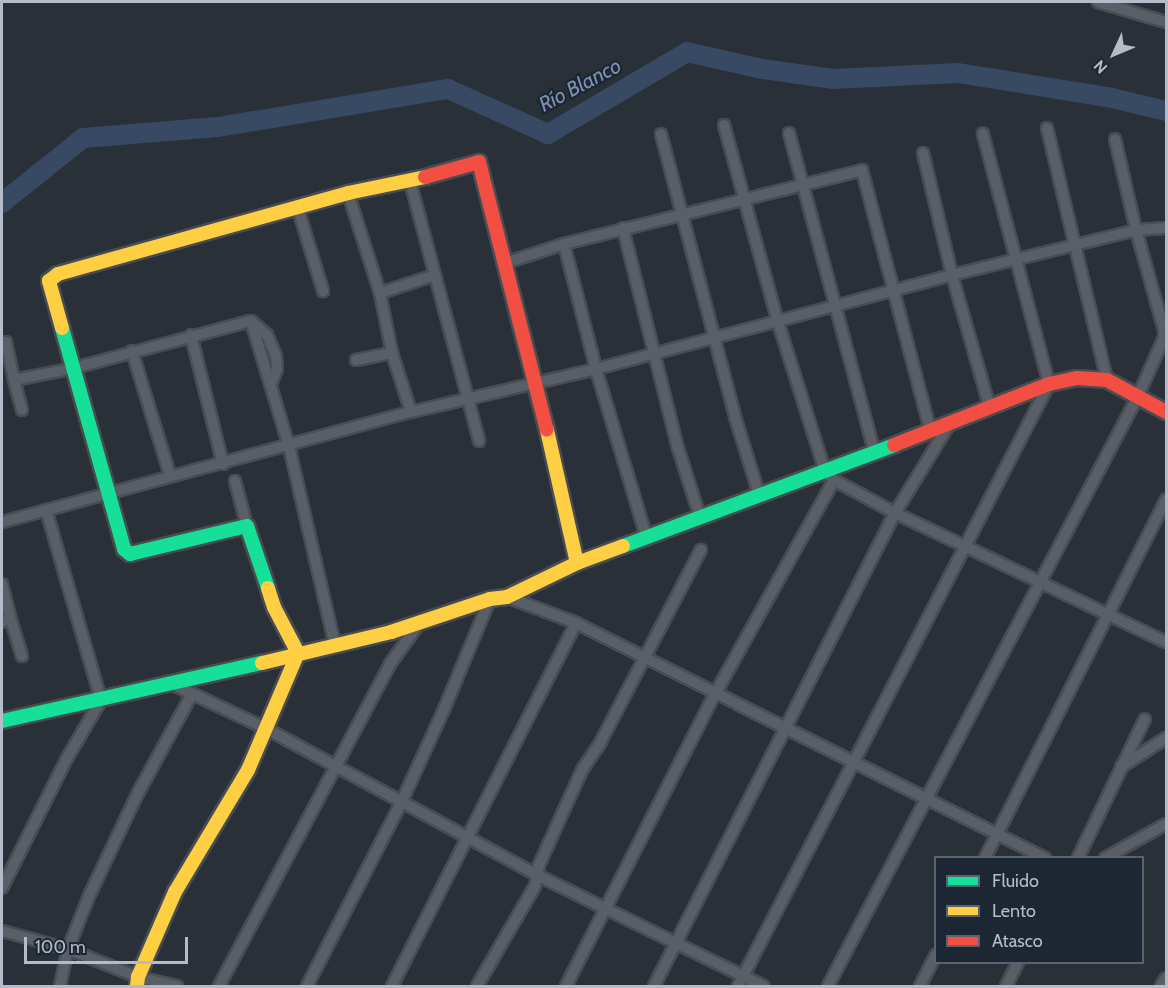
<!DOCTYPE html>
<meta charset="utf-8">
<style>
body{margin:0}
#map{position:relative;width:1168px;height:988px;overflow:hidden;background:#2a3038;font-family:Cabin,sans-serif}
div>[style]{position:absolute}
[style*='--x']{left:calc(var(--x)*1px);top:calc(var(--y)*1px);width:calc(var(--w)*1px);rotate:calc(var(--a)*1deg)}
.river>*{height:20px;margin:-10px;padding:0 10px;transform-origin:10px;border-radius:10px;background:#384963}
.roads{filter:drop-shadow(2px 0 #484c53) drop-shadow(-2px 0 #484c53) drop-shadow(0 2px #484c53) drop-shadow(0 -2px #484c53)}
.street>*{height:10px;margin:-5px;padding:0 5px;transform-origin:5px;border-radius:5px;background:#5a5e66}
.fast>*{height:14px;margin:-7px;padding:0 7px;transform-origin:7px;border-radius:7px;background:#16e098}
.slow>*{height:14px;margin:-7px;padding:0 7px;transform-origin:7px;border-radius:7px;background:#ffcf43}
.jam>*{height:14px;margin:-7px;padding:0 7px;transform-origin:7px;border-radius:7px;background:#f24e42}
span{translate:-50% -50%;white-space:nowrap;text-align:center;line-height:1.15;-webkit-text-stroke:4.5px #1d2633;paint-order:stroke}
.water-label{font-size:21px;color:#7c92b1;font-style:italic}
.frame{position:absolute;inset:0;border:3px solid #b4bcc9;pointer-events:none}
.legend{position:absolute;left:934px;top:856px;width:210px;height:108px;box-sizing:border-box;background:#1d2633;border:2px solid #59626f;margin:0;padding:8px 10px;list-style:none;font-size:18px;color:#b4bcc9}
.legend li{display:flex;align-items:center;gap:12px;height:30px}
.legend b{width:30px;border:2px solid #59626f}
.north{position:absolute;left:1084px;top:24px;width:60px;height:60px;-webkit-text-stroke:4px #1d2633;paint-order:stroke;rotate:226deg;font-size:16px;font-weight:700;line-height:24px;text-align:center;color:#b4bcc9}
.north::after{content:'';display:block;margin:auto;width:21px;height:27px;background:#b4bcc9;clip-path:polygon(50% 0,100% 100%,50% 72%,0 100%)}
.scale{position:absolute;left:24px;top:937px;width:164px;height:27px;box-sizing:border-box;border:3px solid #b4bcc9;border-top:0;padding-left:8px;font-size:18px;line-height:21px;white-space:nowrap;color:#b4bcc9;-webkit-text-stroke:4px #1d2633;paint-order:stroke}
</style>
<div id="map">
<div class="river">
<div style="--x:2;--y:203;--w:104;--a:-38.7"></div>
<div style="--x:83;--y:138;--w:135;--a:-4.7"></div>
<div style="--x:218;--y:127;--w:233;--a:-9.4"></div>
<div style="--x:448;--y:89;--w:110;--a:24.2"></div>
<div style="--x:548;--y:134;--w:161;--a:-30.5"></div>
<div style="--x:687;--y:52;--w:77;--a:12.8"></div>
<div style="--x:762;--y:69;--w:72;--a:8"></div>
<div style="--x:833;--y:79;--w:125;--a:-2.7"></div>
<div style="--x:958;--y:73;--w:156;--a:9.2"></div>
<div style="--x:1112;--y:98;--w:56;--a:13.5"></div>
</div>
<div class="roads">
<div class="street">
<div style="--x:1098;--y:2;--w:71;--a:16.4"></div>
<div style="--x:724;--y:125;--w:204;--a:74.7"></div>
<div style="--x:778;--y:322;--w:156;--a:72.5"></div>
<div style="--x:825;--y:471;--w:13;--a:45"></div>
<div style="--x:834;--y:480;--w:69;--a:28.4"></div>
<div style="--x:895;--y:513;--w:300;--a:25.5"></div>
<div style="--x:1047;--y:128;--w:259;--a:76.6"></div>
<div style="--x:789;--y:133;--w:329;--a:75"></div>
<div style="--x:661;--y:134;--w:293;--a:75.3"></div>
<div style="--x:735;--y:417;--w:81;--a:72.7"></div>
<div style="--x:923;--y:153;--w:125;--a:76.6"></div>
<div style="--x:952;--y:275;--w:138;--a:74.1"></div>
<div style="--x:410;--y:181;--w:269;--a:75.1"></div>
<div style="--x:348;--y:193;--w:105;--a:72.3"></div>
<div style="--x:380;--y:293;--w:61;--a:78.7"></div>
<div style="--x:392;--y:353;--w:62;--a:72.1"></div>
<div style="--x:298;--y:209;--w:86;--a:73"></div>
<div style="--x:623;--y:228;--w:227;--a:76"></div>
<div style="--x:678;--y:448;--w:72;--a:72.3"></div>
<div style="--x:564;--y:244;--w:129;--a:75.6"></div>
<div style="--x:596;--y:369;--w:174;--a:73.3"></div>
<div style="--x:505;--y:263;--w:62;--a:-17.9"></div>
<div style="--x:564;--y:244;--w:307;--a:-13.9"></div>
<div style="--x:862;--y:170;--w:269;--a:75.3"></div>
<div style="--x:380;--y:293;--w:58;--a:-18.1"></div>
<div style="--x:251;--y:321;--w:131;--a:73.1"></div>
<div style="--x:289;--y:446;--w:204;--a:77"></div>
<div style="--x:251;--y:321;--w:21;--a:41"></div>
<div style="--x:267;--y:335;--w:23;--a:67"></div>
<div style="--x:276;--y:356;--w:13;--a:86"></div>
<div style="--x:277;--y:369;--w:16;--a:112"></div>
<div style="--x:191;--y:335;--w:133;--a:76.1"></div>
<div style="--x:6;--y:342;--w:39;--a:78"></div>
<div style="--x:132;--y:351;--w:130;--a:73"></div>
<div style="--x:356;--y:360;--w:37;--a:-11"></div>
<div style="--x:22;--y:410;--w:31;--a:-105"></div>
<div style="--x:14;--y:380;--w:61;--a:-11.3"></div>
<div style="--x:74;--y:368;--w:183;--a:-14.9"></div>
<div style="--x:235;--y:481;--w:47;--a:75.1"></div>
<div style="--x:2;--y:522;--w:424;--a:-15.1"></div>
<div style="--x:411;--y:412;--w:190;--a:-13.1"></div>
<div style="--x:596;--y:369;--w:368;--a:-14.8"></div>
<div style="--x:952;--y:275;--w:189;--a:-13.7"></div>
<div style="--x:1136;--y:230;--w:30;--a:-4"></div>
<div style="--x:2;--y:584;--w:34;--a:76"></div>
<div style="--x:10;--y:617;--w:9;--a:148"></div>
<div style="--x:507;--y:597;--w:74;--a:20.6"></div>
<div style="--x:576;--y:623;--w:525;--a:26.61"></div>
<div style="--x:10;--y:617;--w:41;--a:72.9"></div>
<div style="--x:174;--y:685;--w:103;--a:25.3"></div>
<div style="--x:267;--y:729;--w:309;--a:28.4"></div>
<div style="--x:539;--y:876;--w:250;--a:26.1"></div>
<div style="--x:1121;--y:767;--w:54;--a:-32.8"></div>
<div style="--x:985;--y:858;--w:402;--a:-63.2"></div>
<div style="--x:1078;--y:858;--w:154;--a:-64.3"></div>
<div style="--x:1105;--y:858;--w:70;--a:-29.1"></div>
<div style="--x:2;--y:888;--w:143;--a:-63.4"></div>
<div style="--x:66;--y:760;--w:69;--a:-59.7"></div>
<div style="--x:101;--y:700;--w:198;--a:-106.1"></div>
<div style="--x:2;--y:931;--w:68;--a:15.3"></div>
<div style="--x:68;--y:949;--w:75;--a:21.8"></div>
<div style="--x:138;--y:977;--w:40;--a:13"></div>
<div style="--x:60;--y:986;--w:38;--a:-78"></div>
<div style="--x:68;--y:949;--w:57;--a:-68.4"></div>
<div style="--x:89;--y:896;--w:114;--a:-64.6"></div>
<div style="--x:138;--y:793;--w:113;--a:-61.4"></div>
<div style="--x:219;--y:986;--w:365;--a:-62"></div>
<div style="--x:390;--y:664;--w:48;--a:-54.3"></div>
<div style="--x:307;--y:986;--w:208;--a:-62.8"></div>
<div style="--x:402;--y:801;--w:103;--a:-65.4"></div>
<div style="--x:445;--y:707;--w:117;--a:-67.4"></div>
<div style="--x:392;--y:986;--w:407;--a:-63.1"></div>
<div style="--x:477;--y:986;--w:116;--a:-59.9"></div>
<div style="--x:535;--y:886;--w:21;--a:-79"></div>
<div style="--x:539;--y:865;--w:104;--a:-65.6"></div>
<div style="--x:582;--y:770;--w:32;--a:-56"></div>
<div style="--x:600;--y:743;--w:218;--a:-62.4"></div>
<div style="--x:566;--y:986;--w:328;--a:-63"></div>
<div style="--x:715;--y:694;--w:245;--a:-60.9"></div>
<div style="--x:654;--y:986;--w:531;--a:-63"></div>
<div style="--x:895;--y:513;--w:103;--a:-58.5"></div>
<div style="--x:738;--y:986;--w:678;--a:-62.68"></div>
<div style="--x:1049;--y:384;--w:259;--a:-104.8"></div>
<div style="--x:828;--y:986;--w:666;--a:-62.28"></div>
<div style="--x:1138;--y:396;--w:64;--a:-65.9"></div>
<div style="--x:1164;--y:338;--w:8;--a:-90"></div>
<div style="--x:1164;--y:330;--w:104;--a:-105.6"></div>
<div style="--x:1136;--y:230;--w:93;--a:-103"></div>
<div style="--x:920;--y:986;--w:35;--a:-63"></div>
<div style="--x:1006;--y:986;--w:27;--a:-63"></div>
<div style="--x:1161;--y:986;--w:9;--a:-58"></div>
</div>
<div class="fast">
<div style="--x:62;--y:328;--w:230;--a:74.3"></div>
<div style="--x:124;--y:549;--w:8;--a:40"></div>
<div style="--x:130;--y:554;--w:120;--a:-13.5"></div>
<div style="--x:247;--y:526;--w:65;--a:71.3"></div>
<div style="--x:623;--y:546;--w:289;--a:-20.4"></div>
<div style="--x:2;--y:721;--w:266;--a:-12.6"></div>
</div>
<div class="slow">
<div style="--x:62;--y:328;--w:49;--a:-105.5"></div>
<div style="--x:49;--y:281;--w:11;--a:-38"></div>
<div style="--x:58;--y:274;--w:301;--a:-15.6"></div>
<div style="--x:348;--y:193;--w:79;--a:-11.7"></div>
<div style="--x:547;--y:430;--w:136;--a:77.3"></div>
<div style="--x:262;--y:663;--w:133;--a:-13.5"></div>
<div style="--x:391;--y:632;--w:104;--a:-18.4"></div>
<div style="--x:490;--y:599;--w:17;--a:-7"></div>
<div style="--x:507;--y:597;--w:78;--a:-25.9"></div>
<div style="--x:577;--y:563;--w:49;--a:-20.3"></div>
<div style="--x:137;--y:986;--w:9;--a:-84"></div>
<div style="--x:138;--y:977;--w:93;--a:-66.5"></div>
<div style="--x:175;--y:892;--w:142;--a:-59.1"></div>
<div style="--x:248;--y:770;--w:127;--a:-66.9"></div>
<div style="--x:298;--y:653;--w:52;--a:-117.6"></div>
<div style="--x:274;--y:607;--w:20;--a:-108"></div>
</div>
<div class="jam">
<div style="--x:425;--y:177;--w:56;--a:-15.5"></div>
<div style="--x:479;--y:162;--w:276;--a:75.8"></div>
<div style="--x:894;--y:445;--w:167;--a:-21.5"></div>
<div style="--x:1049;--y:384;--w:29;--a:-12"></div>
<div style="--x:1077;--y:378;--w:30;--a:4"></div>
<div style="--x:1107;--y:380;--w:67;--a:28.5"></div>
</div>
</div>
<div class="water-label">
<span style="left:580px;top:85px;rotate:-28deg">Río Blanco</span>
</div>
<div class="frame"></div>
<ul class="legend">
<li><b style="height:8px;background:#16e098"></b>Fluido</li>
<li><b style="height:8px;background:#ffcf43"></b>Lento</li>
<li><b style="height:8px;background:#f24e42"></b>Atasco</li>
</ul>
<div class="north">N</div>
<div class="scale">100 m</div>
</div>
